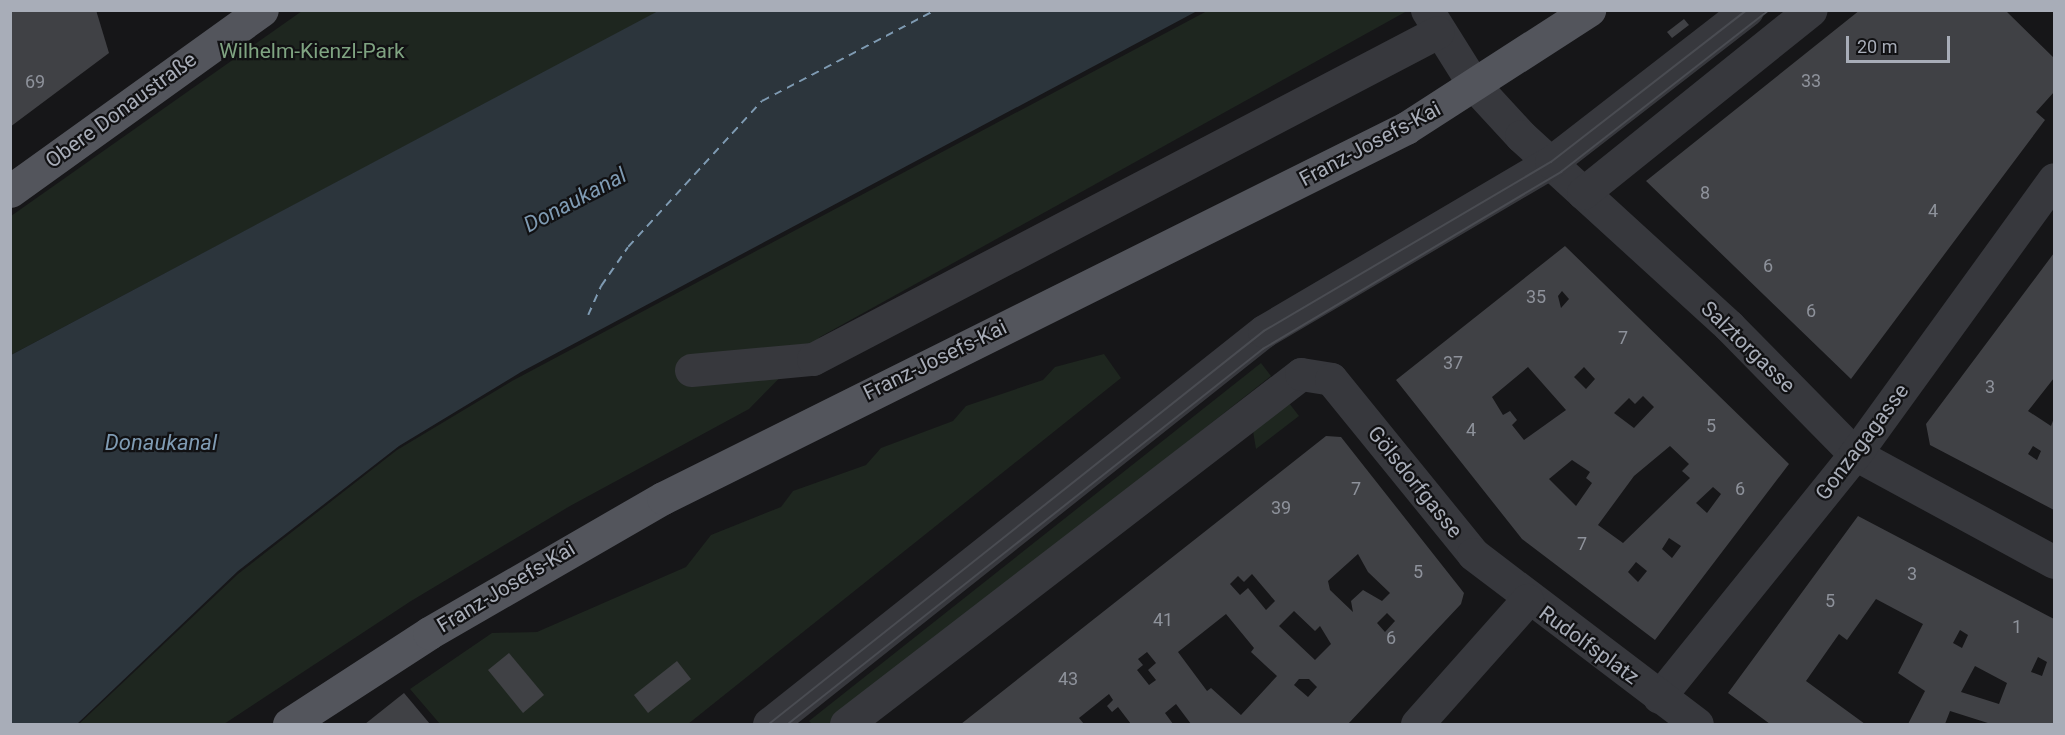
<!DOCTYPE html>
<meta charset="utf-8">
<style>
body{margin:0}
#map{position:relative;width:2065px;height:735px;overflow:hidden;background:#161618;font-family:Roboto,sans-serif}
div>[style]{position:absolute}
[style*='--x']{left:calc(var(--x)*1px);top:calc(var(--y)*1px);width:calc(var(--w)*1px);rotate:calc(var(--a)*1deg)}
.green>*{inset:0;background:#1e261f}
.water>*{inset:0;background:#2c353c}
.ferry>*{height:1.5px;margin-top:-0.75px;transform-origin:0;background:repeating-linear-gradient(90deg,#7f9bb3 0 8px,transparent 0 14px)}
.building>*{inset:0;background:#404145}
.minor>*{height:33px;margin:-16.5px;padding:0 16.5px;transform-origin:16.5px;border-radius:16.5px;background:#37383d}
.major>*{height:33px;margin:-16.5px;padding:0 16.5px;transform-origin:16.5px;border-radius:16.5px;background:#53555c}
.tram>*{height:1.5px;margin:-0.75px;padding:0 0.75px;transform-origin:0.75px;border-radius:0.75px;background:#4a4c52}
span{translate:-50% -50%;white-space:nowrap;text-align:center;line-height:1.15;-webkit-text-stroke:4.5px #111113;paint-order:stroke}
.number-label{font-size:18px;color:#8e929b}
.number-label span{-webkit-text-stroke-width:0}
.park-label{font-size:21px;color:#7fa381}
.street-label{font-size:21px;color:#a8adb8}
.water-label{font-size:22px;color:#7f9bb3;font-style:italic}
.frame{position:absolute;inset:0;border:12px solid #a8adb8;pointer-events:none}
.scale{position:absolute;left:1846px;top:36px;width:104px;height:27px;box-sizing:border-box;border:3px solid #a8adb8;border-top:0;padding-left:8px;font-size:18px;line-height:21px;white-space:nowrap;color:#a8adb8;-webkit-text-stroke:4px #111113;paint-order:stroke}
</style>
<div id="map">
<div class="green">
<div style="clip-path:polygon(302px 11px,660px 11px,11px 355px,11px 216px)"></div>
<div style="clip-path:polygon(1207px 11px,1407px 11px,820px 337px,749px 409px,570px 506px,411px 601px,224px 724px,79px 724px,238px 574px,397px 450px,512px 381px)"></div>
<div style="clip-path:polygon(1104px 354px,1121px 378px,688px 724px,440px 724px,410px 689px,492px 633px,537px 632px,686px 567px,711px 535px,781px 507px,793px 491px,866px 465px,881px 448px,953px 421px,966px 406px,1043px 380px,1055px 367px)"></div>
<div style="clip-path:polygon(1261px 363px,1271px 376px,830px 724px,812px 724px,809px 721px)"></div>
<div style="clip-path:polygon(1289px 403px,1299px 416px,1256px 449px,1253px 431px)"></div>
</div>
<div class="water">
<div style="clip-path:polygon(660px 10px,1197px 11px,521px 372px,399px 446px,238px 571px,77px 724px,11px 724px,11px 355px)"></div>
</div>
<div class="ferry">
<div style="--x:588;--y:315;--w:32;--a:-66"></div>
<div style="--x:601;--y:286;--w:47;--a:-55.3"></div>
<div style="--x:628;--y:247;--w:198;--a:-47.5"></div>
<div style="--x:762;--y:101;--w:195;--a:-27.7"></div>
</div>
<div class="building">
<div style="clip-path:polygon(10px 10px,96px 10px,109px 53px,10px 127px)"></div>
<div style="clip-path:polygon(1860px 10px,2005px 10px,2054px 58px,2054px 92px,2036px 112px,2045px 120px,1851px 379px,1646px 181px)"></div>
<div style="clip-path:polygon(1684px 19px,1689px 25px,1672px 38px,1667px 32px)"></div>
<div style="clip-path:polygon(evenodd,1565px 246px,1789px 464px,1655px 640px,1522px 539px,1396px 380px,1565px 246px,1562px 291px,1569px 299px,1561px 308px,1558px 296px,1562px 291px,1565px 246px,1528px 367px,1566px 410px,1524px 440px,1512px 425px,1517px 420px,1510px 411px,1503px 415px,1492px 397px,1528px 367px,1565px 246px,1584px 367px,1595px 379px,1586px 389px,1574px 377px,1584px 367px,1565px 246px,1643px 396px,1654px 407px,1634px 428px,1614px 413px,1629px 398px,1635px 404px,1643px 396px,1565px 246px,1670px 446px,1689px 464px,1682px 471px,1690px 478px,1623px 543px,1598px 525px,1634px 476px,1670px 446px,1565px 246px,1572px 460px,1590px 472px,1586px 478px,1592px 483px,1576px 506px,1549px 479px,1572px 460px,1565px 246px,1713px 487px,1721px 494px,1707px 513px,1696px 503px,1713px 487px,1565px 246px,1669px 538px,1681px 546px,1672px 558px,1662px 549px,1669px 538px,1565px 246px,1636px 562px,1647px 571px,1638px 582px,1628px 572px,1636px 562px)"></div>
<div style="clip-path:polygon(evenodd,2054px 253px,2054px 378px,2028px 411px,2051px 426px,2054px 418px,2054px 510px,1930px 445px,1926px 424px,2054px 253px,2033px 446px,2041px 451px,2037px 460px,2028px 454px,2033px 446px)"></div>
<div style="clip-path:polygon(evenodd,1326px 436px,1341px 437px,1464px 593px,1461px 604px,1348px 724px,1191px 724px,1176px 704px,1165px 713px,1173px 724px,1131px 724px,1118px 707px,1112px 712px,1107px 706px,1113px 700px,1109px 694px,1079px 718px,1084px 724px,961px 724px,1326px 436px,1358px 554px,1368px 572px,1390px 593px,1382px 601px,1363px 590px,1351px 601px,1353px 612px,1330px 590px,1328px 581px,1358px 554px,1326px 436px,1252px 574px,1275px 601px,1266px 610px,1248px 588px,1240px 595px,1230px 584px,1238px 576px,1244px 582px,1252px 574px,1326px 436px,1294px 611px,1315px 631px,1320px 626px,1331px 644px,1315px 660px,1279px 626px,1294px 611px,1326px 436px,1387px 613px,1395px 621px,1385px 632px,1377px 623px,1387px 613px,1326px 436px,1226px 614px,1254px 648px,1251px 652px,1277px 676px,1241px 715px,1211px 688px,1207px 691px,1178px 652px,1226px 614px,1326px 436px,1147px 652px,1156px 663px,1148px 670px,1156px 680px,1149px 685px,1137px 670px,1143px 665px,1138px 659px,1147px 652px,1326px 436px,1299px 679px,1309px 679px,1317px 687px,1308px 697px,1294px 685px,1299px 679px)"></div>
<div style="clip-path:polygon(evenodd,1858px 516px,2054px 619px,2054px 724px,1991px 724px,1950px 711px,1945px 724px,1908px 724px,1925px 691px,1898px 673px,1923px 624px,1876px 599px,1847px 640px,1839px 634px,1806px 681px,1865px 724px,1770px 724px,1728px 693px,1858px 516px,1960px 630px,1968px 635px,1962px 648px,1953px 643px,1960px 630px,1858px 516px,2038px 657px,2047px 662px,2042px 676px,2031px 672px,2038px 657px,1858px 516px,1975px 666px,2007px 683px,1999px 704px,1961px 692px,1975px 666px)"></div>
<div style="clip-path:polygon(509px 653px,544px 695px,523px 713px,488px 670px)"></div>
<div style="clip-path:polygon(677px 661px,691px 679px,648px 713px,634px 695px)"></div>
<div style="clip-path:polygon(404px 693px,430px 724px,365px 724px)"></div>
</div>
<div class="minor">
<div style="--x:1427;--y:10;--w:89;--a:57.9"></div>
<div style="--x:1474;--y:85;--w:69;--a:47.3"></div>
<div style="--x:1521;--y:136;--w:282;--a:42.4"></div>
<div style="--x:1729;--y:326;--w:180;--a:45.5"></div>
<div style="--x:1855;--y:454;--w:226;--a:28.5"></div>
<div style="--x:1583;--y:193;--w:292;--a:-38.8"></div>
<div style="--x:691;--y:370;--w:122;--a:-5.2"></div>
<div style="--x:813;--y:359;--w:705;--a:-27.62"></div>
<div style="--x:1659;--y:697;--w:312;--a:-51.1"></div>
<div style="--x:1855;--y:454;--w:339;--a:-54.1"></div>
<div style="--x:769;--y:724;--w:632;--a:-38.45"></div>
<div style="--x:1264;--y:331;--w:333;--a:-30.5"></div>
<div style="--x:1551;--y:162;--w:248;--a:-37.8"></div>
<div style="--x:846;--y:724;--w:574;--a:-37.57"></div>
<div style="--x:1301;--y:374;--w:30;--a:9"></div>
<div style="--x:1331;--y:379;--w:225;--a:50.9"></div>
<div style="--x:1473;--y:554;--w:281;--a:37.2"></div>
<div style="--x:1417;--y:724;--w:166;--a:-48.4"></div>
</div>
<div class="major">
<div style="--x:10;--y:191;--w:310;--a:-35.7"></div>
<div style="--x:289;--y:724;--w:167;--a:-33"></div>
<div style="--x:429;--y:633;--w:270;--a:-30"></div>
<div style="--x:663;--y:498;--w:830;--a:-26.47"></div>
<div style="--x:1406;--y:128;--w:218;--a:-32.8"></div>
</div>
<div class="tram">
<div style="--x:769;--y:724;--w:632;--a:-38.45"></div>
<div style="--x:1264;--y:331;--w:333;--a:-30.5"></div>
<div style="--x:1551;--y:162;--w:248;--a:-37.8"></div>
<div style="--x:788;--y:724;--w:605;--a:-38.29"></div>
<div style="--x:1263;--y:349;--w:347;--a:-30.7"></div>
<div style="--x:1561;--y:172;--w:264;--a:-37.9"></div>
</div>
<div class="number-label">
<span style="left:1811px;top:81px">33</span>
<span style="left:35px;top:82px">69</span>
<span style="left:1705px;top:193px">8</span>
<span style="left:1933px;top:211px">4</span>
<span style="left:1768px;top:266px">6</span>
<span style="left:1536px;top:297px">35</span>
<span style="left:1811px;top:311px">6</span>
<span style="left:1623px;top:338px">7</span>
<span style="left:1453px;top:363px">37</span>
<span style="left:1990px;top:387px">3</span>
<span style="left:1711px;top:426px">5</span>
<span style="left:1471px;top:430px">4</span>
<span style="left:1356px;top:489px">7</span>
<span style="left:1740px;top:489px">6</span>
<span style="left:1281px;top:508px">39</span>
<span style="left:1582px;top:544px">7</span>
<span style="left:1418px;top:572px">5</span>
<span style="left:1912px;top:574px">3</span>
<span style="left:1830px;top:601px">5</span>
<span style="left:1163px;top:620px">41</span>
<span style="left:2017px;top:627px">1</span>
<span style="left:1391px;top:638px">6</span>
<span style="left:1068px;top:679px">43</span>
</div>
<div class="park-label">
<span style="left:312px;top:51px">Wilhelm-Kienzl-Park</span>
</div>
<div class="street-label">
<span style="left:121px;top:110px;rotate:-36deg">Obere Donaustraße</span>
<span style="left:1370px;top:144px;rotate:-28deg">Franz-Josefs-Kai</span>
<span style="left:1748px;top:347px;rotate:44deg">Salztorgasse</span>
<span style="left:935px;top:360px;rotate:-26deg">Franz-Josefs-Kai</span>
<span style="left:1862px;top:442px;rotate:-53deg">Gonzagagasse</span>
<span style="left:1415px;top:482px;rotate:51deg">Gölsdorfgasse</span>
<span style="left:506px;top:587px;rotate:-31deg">Franz-Josefs-Kai</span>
<span style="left:1589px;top:645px;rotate:36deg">Rudolfsplatz</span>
</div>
<div class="water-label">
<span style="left:575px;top:200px;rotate:-28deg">Donaukanal</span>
<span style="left:161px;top:443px">Donaukanal</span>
</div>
<div class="frame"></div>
<div class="scale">20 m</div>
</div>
